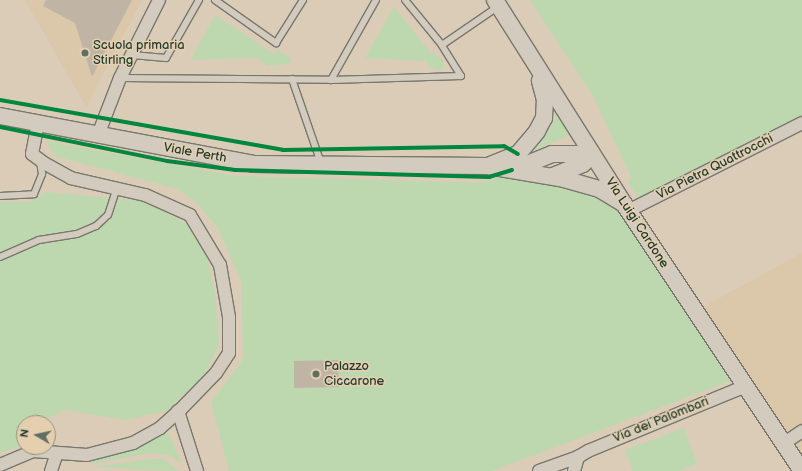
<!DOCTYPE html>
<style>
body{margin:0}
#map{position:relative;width:802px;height:471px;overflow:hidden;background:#dbccb8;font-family:"Balsamiq Sans",sans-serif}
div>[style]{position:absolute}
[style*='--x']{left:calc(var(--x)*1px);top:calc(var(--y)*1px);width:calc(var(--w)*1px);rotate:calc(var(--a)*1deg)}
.built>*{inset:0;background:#dbc7aa}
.green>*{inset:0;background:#bdd8af}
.building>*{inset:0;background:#c0b5a5}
.roads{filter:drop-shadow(1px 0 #79786d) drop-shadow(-1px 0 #79786d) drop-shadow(0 1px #79786d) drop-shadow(0 -1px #79786d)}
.lane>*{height:6px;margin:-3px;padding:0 3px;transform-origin:3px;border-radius:3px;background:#d4cbbf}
.street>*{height:12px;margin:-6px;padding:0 6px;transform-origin:6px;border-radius:6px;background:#d4cbbf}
.secondary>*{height:16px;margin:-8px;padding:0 8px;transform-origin:8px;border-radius:8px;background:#d4cbbf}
.cycleway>*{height:4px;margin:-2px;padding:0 2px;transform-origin:2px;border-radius:2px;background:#00873e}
.dots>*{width:11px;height:11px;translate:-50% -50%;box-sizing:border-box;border:2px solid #e5cfae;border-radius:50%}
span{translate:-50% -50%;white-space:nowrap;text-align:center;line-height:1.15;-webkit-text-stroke:3px #e5cfae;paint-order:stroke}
.poi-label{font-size:13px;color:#1f3d34}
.left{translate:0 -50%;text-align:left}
.street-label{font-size:13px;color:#1f3d34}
.north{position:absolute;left:16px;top:415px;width:40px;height:40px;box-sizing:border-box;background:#e5cfae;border:1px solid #96957d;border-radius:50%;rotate:279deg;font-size:11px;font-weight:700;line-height:16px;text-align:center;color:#1f3d34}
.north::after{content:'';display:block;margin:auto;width:14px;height:18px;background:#616f62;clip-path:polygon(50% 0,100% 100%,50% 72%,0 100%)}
</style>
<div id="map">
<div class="built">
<div style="clip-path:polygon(25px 0,142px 0,86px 107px)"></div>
<div style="clip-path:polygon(802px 253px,802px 455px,703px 307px)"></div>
</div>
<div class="green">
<div style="clip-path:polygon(530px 0,802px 0,802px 118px,640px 200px,628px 183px,631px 177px,593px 96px)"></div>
<div style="clip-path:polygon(394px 7px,431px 53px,442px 58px,444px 67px,440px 70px,429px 67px,426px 61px,365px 58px)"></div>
<div style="clip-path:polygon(215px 15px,274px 54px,277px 50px,292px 58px,288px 64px,267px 66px,258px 58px,191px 60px)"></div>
<div style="clip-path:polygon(557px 106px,571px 135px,529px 152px,554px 123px)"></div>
<div style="clip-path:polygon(46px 141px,235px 176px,485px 183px,512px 170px,615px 199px,730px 381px,492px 471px,229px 471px,211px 402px,243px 360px,241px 280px,217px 227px,199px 205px,178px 189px,55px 156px)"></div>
<div style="clip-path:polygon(45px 192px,144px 201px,184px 222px,205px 250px,216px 297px,219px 345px,204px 376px,166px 411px,125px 420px,67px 410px,34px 423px,24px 423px,24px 445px,0 453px,0 202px,30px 202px)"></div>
<div style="clip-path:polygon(684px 428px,697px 464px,679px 471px,633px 471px,625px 450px)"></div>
<div style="clip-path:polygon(163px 433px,169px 434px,182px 464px,169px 455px,150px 453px,91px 464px,90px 460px,101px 454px)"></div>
<div style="clip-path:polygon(151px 459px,165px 459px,178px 471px,93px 467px)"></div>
</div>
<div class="building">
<div style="clip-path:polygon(46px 0,132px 0,92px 77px,75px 23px,43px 6px)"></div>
<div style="clip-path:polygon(338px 360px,339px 387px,294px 388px,294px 361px)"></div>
</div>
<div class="roads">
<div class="lane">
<div style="--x:215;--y:0;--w:75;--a:35.2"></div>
<div style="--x:276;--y:43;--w:51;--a:-57.9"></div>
<div style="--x:376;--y:0;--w:92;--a:119.4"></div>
<div style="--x:331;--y:80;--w:130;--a:-1.8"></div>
<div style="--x:461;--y:76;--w:36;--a:-122"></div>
<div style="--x:442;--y:45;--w:58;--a:-129.4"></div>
<div style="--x:442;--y:45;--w:69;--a:-34.4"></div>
<div style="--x:132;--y:55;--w:34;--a:5"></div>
<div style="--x:166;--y:58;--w:67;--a:-60.4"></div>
<div style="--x:120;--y:78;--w:211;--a:0.5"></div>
<div style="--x:292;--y:79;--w:89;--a:71"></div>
<div style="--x:0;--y:196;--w:34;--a:-3"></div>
<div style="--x:34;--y:194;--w:22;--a:-68"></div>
<div style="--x:42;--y:174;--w:13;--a:-99"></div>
<div style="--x:0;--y:257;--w:43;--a:-23.6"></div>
<div style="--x:39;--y:240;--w:38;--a:-9"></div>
<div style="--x:77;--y:234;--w:21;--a:-23"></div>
<div style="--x:96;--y:226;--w:16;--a:-43"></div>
<div style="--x:108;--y:215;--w:26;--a:-72"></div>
</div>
<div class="street">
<div style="--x:98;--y:135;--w:61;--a:-68.9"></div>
<div style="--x:120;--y:78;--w:87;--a:-63.4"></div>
<div style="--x:628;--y:211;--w:195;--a:-26.8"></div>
<div style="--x:178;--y:411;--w:63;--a:72.4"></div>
<div style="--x:783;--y:444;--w:23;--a:-34"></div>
<div style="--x:0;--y:465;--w:36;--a:-23"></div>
<div style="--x:33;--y:451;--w:54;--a:4.2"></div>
<div style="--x:87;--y:455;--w:48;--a:-14.6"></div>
<div style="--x:133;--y:443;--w:31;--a:-29"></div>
<div style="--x:160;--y:428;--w:28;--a:-42"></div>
<div style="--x:181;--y:409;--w:50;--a:-45.8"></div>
<div style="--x:216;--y:373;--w:24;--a:-57"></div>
<div style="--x:229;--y:353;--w:36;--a:-90"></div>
<div style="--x:229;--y:317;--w:53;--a:-99.8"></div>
<div style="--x:220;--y:265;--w:58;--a:-121"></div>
<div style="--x:190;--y:215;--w:49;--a:-156"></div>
<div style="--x:145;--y:195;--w:76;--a:-167.1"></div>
<div style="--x:71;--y:178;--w:31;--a:-151"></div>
<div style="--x:44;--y:163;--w:15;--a:-143"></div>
<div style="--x:32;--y:154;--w:32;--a:-79"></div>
<div style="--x:51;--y:471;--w:19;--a:-72"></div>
<div style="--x:539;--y:471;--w:41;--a:-19.7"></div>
<div style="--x:574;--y:471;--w:15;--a:-74"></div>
<div style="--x:578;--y:457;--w:12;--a:-31"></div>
<div style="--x:588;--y:451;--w:171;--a:-22.4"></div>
</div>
<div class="secondary">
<div style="--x:495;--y:0;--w:241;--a:57.7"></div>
<div style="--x:624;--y:204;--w:321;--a:56.3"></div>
<div style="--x:0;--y:116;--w:258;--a:10.7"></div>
<div style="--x:253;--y:164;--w:235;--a:0.5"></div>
<div style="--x:488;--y:166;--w:77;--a:9.7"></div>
<div style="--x:564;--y:179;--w:36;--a:16"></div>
<div style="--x:599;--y:189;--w:29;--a:31"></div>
<div style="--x:488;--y:166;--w:32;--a:-22"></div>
<div style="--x:518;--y:154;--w:30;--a:-50"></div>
<div style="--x:537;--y:131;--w:15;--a:-62"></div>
<div style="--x:544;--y:118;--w:18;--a:-87"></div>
<div style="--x:545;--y:100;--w:20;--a:-105"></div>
<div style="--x:515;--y:169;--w:40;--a:-22"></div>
<div style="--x:552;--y:154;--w:40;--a:0"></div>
<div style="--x:553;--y:176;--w:32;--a:-22"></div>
<div style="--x:583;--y:164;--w:13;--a:-48"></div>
</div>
</div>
<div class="cycleway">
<div style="--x:0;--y:100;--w:287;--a:10"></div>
<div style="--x:283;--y:150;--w:221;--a:-1"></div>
<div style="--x:504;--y:146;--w:16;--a:30"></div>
<div style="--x:0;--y:127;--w:170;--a:11.5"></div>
<div style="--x:167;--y:161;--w:69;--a:7.5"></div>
<div style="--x:235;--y:170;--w:254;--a:1.6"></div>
<div style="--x:489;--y:177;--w:24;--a:-17"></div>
</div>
<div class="dots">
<div style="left:85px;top:53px;background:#616f62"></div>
<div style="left:316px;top:374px;background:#616f62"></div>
</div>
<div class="poi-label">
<span class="left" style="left:93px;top:53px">Scuola primaria<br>Stirling</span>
<span class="left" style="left:324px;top:374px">Palazzo<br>Ciccarone</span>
</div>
<div class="street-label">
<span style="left:195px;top:153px;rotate:10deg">Viale Perth</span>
<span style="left:715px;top:167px;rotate:-27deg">Via Pietra Quattrocchi</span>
<span style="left:637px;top:223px;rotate:57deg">Via Luigi Cardone</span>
<span style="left:661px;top:420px;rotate:-22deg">Via dei Palombari</span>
</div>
<div class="north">N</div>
</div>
